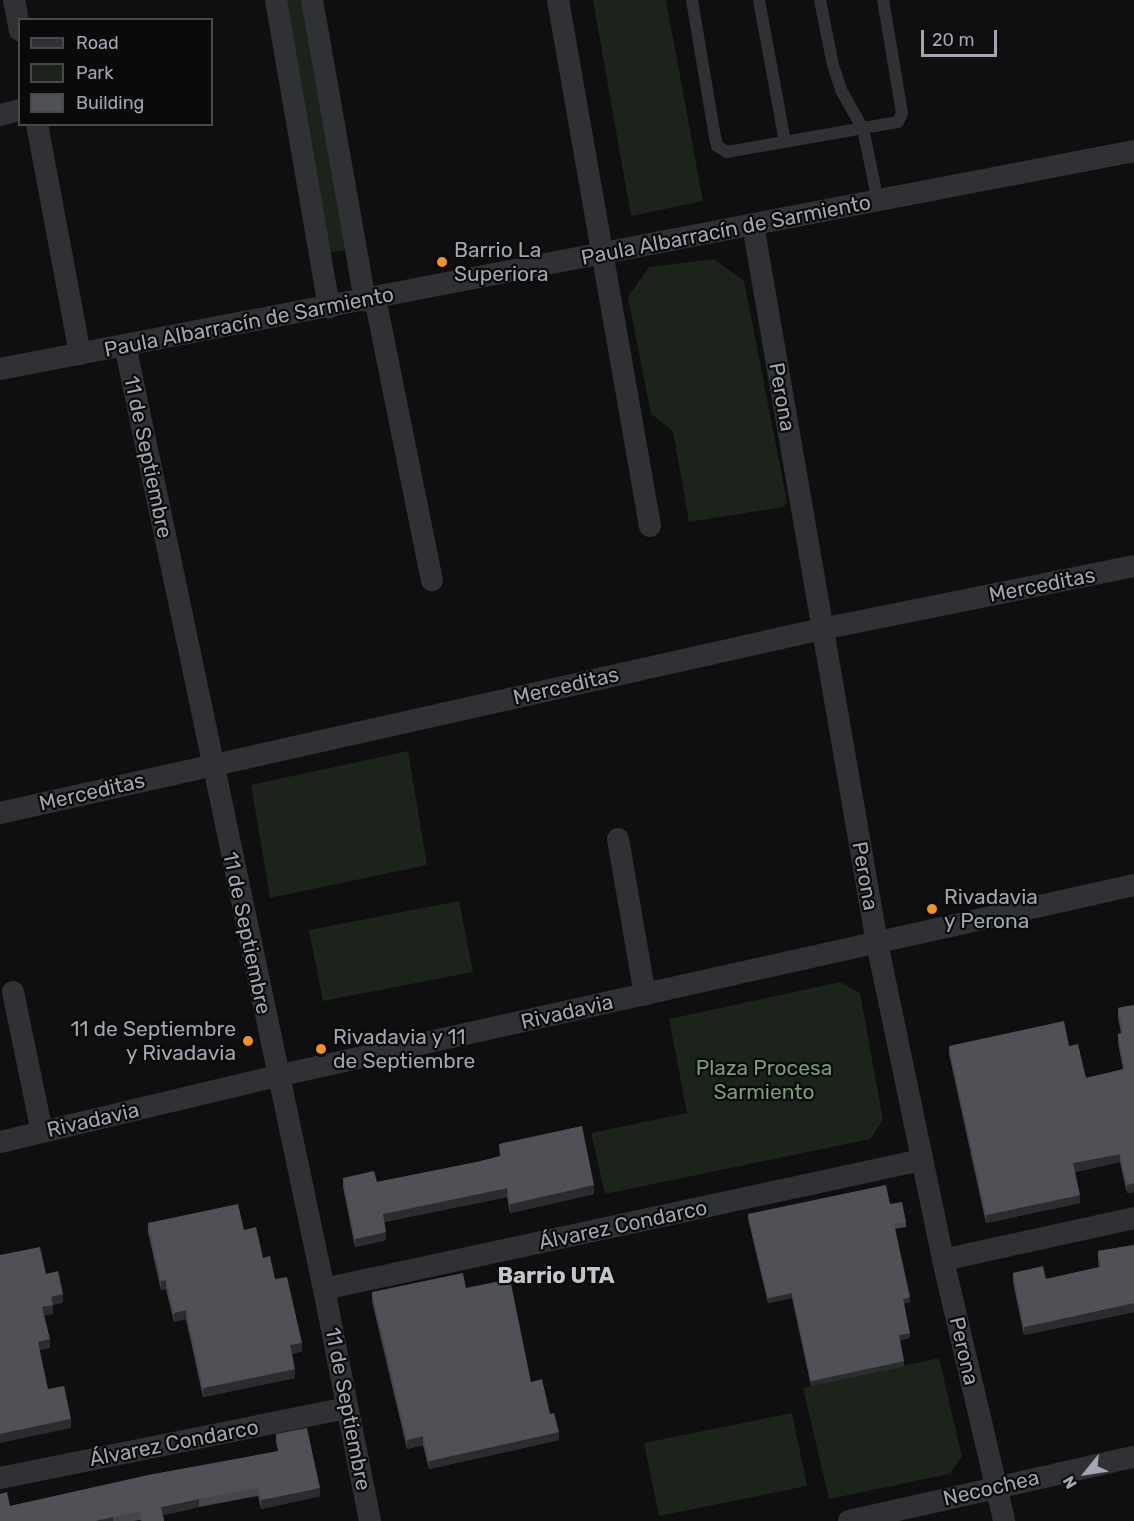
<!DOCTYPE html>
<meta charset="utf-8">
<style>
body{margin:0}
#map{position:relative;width:1134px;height:1521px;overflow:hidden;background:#0f0f10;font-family:Rubik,sans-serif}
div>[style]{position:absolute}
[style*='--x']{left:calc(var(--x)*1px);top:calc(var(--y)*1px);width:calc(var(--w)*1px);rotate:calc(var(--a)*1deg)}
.green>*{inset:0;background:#1b231b}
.lane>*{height:12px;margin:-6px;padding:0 6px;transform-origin:6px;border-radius:6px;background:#303135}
.street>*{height:22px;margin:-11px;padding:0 11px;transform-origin:11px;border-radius:11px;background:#303135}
.wall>*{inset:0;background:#45464b}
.shaded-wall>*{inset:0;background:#2b2c2f}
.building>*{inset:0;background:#4f5156}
.dots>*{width:16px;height:16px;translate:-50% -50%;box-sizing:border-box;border:3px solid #0a0a0b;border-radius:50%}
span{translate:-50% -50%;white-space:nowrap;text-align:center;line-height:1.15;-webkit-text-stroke:4.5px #0a0a0b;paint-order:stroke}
.street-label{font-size:21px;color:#a0a7b1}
.poi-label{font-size:21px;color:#a0a7b1}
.left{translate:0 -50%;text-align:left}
.right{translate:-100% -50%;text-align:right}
.park-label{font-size:21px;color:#799d76}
.neighbourhood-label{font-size:22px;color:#c1c6cd;font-weight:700}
.legend{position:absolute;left:18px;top:18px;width:195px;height:108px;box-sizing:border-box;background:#0a0a0b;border:2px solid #46494d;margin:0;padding:8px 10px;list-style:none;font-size:18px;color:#a0a7b1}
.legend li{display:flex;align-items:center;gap:12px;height:30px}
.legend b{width:30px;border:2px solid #46494d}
.north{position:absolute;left:1056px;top:1443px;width:60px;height:60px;-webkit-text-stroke:4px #0a0a0b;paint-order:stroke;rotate:240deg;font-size:16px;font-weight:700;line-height:24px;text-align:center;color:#a0a7b1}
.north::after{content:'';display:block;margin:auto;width:21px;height:27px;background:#a0a7b1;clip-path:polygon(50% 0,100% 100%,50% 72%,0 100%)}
.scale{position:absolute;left:921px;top:30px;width:76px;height:27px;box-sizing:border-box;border:3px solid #a0a7b1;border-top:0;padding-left:8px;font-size:18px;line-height:21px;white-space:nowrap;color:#a0a7b1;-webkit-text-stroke:4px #0a0a0b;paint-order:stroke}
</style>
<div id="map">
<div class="green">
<div style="clip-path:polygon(286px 0,301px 0,345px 250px,329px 253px)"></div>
<div style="clip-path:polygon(593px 0,666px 0,703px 201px,631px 216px)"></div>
<div style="clip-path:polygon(714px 259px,744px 281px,787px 502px,783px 507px,689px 522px,673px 431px,651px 414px,628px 297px,649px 267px)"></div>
<div style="clip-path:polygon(408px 751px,427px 865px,270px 898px,251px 785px)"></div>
<div style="clip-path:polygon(459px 901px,473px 972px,323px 1001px,309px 930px)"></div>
<div style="clip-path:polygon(840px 982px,860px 993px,883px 1120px,870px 1139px,605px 1194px,591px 1133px,687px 1113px,669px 1019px)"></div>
<div style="clip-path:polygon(939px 1358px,962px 1457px,949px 1474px,829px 1499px,803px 1388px)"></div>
<div style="clip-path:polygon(792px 1413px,807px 1486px,659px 1516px,644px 1443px)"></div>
</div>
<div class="lane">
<div style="--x:692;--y:0;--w:139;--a:80.5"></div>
<div style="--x:715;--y:137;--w:9;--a:77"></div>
<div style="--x:717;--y:146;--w:12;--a:31"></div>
<div style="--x:727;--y:152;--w:174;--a:-10"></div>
<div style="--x:898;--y:122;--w:10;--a:-66"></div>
<div style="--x:902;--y:113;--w:115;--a:-99.5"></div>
<div style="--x:759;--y:0;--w:144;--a:79.6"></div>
<div style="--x:820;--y:0;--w:66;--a:78.7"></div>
<div style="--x:833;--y:65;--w:26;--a:72"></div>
<div style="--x:841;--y:90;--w:45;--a:60.6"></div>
<div style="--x:863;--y:129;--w:74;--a:78.2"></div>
</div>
<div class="street">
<div style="--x:14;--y:0;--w:31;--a:79"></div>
<div style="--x:276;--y:0;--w:312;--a:80.2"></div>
<div style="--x:312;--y:0;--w:305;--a:80"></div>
<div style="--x:558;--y:0;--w:534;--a:80.08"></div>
<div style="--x:0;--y:115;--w:21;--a:-14"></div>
<div style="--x:37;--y:124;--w:234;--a:79.4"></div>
<div style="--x:753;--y:225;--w:729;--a:80.2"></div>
<div style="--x:877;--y:943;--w:324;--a:78.2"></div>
<div style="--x:943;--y:1260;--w:268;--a:76.8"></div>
<div style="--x:375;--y:298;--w:288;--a:78.6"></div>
<div style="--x:125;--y:345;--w:965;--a:78.1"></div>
<div style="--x:324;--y:1289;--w:237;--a:78.8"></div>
<div style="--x:0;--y:369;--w:1155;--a:-10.88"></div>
<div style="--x:0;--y:813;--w:842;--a:-12.62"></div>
<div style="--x:822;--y:629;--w:318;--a:-11.4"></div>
<div style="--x:618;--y:839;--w:158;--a:80.2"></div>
<div style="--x:13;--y:992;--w:143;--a:78.3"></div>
<div style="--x:0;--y:1142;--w:285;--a:-13.4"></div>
<div style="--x:277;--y:1076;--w:878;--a:-12.56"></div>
<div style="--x:943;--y:1260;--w:196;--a:-12.4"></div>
<div style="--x:324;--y:1289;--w:611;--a:-12.19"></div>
<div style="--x:0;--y:1478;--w:354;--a:-11.4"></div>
<div style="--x:849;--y:1521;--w:292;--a:-12.7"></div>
</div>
<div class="wall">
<div style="clip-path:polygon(1134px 1005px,1134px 1192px,1127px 1193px,1120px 1162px,1075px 1172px,1080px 1203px,986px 1223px,949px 1054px,949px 1046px,1069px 1046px,1086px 1078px,1123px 1069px,1118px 1043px,1118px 1034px,1121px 1033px,1118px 1017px,1118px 1008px)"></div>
<div style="clip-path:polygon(499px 1144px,594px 1194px,510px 1213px,507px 1197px,384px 1222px,386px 1240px,355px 1247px,343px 1187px,343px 1178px,377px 1182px,477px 1162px,500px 1156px)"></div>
<div style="clip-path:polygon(890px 1204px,906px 1222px,906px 1227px,895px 1229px,910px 1302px,904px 1303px,910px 1338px,900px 1340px,904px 1366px,811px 1386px,792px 1298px,768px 1303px,748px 1219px,748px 1214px)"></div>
<div style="clip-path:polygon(148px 1223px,244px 1230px,263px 1258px,275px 1279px,302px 1351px,292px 1354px,295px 1378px,203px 1397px,186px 1319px,174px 1322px,166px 1289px,161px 1290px,148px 1232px)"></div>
<div style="clip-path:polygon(1134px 1245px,1134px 1312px,1024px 1335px,1013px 1282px,1013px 1273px,1046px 1279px,1099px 1267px,1098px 1260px,1098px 1251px)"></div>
<div style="clip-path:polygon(466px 1288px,550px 1414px,559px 1440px,429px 1469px,423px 1445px,407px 1449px,372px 1301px,372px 1292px)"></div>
<div style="clip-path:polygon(276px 1434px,320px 1496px,261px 1509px,258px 1496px,199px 1507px,163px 1515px,164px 1521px,141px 1521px,140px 1520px,134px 1521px,0 1521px,10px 1506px,278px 1451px,276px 1443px)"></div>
</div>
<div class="shaded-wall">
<div style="clip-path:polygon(1120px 1154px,1120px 1162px,1073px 1172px,1073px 1163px)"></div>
<div style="clip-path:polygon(1134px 1183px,1134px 1192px,1127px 1193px,1127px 1185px)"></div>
<div style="clip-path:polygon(594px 1185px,594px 1194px,510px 1213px,510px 1204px)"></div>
<div style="clip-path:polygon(507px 1188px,507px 1197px,383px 1222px,383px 1214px)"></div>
<div style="clip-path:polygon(1080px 1195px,1080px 1203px,986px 1223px,986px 1215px)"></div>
<div style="clip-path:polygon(386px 1232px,386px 1240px,355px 1247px,355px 1239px)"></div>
<div style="clip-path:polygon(166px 1280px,166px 1289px,161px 1290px,161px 1281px)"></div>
<div style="clip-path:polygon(792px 1293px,792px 1298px,768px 1303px,768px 1298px)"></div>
<div style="clip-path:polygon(63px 1294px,63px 1303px,53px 1305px,53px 1314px,42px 1316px,42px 1307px,51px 1297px)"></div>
<div style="clip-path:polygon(910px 1297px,910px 1302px,903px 1304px,903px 1299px)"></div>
<div style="clip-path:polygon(1134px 1303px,1134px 1312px,1024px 1335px,1024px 1327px)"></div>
<div style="clip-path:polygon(186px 1310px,186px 1319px,174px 1322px,174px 1313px)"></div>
<div style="clip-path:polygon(910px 1333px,910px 1338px,899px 1340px,899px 1335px)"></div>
<div style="clip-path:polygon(50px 1339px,50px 1348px,38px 1351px,38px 1342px)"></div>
<div style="clip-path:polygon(302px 1343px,302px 1351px,290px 1354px,290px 1345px)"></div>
<div style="clip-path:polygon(904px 1361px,904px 1366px,811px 1386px,811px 1381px)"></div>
<div style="clip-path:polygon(295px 1369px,295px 1378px,203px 1397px,203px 1388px)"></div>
<div style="clip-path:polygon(71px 1419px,71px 1428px,0 1443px,0 1434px)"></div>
<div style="clip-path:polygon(559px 1432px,559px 1440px,429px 1469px,429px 1461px)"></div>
<div style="clip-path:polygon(423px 1436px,423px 1445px,407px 1449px,407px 1440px)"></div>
<div style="clip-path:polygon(320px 1488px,320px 1496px,261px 1509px,261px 1500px)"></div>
<div style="clip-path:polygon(199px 1499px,199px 1507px,161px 1516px,161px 1507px)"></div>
<div style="clip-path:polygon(113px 1517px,113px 1521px,95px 1521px)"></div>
</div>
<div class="building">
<div style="clip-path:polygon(1134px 1005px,1134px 1183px,1127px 1185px,1120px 1154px,1073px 1163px,1080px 1195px,986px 1215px,949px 1046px,1064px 1021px,1069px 1046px,1078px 1044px,1086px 1078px,1125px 1069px,1118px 1034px,1123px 1033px,1118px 1008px)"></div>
<div style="clip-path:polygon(582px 1126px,594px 1185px,510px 1204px,507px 1188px,383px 1214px,386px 1232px,355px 1239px,343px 1178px,374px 1171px,377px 1182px,477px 1162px,501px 1156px,499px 1144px)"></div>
<div style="clip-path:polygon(886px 1185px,890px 1204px,902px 1202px,906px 1222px,894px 1224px,910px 1297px,903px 1299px,910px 1333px,899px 1335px,904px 1361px,811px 1381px,792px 1293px,768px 1298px,748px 1214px)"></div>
<div style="clip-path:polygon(238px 1204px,244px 1230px,256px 1227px,263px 1258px,270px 1256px,275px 1279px,287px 1277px,302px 1343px,290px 1345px,295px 1369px,203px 1388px,186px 1310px,174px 1313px,166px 1280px,161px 1281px,148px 1223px)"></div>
<div style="clip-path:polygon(1134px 1245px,1134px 1303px,1024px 1327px,1013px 1273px,1043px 1266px,1046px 1279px,1101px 1267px,1098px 1251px)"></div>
<div style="clip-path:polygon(40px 1247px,46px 1274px,58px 1271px,63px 1294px,51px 1297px,53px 1305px,42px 1307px,50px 1339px,38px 1342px,48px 1389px,64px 1386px,71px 1419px,0 1434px,0 1255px)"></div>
<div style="clip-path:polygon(463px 1273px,466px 1288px,510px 1279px,531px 1382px,542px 1379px,550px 1414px,554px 1413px,559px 1432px,429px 1461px,423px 1436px,407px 1440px,372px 1292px)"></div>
<div style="clip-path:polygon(307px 1428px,320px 1488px,261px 1500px,258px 1488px,199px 1499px,161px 1507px,164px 1521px,142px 1521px,140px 1511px,95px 1521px,0 1521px,0 1494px,7px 1492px,10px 1506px,148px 1475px,279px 1451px,276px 1434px)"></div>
</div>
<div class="dots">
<div style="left:442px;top:262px;background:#f29324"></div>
<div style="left:932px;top:909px;background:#f29324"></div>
<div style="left:248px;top:1041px;background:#f29324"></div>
<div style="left:321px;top:1049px;background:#f29324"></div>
</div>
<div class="street-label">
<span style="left:726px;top:230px;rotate:-11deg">Paula Albarracín de Sarmiento</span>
<span style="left:249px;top:322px;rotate:-11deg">Paula Albarracín de Sarmiento</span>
<span style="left:782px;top:397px;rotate:80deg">Perona</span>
<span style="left:148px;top:457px;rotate:78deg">11 de Septiembre</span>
<span style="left:1042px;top:585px;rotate:-11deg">Merceditas</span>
<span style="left:566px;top:686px;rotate:-13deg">Merceditas</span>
<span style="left:92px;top:792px;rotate:-13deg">Merceditas</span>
<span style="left:865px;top:876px;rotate:80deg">Perona</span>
<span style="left:247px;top:933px;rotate:78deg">11 de Septiembre</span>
<span style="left:567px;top:1012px;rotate:-13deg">Rivadavia</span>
<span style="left:93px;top:1120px;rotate:-13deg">Rivadavia</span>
<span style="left:623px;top:1225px;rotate:-12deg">Álvarez Condarco</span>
<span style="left:964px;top:1351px;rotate:77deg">Perona</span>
<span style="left:348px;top:1409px;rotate:79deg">11 de Septiembre</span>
<span style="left:174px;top:1443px;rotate:-11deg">Álvarez Condarco</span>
<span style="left:991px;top:1488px;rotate:-13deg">Necochea</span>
</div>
<div class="poi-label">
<span class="left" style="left:454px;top:262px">Barrio La<br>Superiora</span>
<span class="left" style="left:944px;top:909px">Rivadavia<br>y Perona</span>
<span class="right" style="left:236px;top:1041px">11 de Septiembre<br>y Rivadavia</span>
<span class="left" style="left:333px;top:1049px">Rivadavia y 11<br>de Septiembre</span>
</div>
<div class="park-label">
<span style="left:764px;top:1080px">Plaza Procesa<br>Sarmiento</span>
</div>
<div class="neighbourhood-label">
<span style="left:556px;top:1276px">Barrio UTA</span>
</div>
<ul class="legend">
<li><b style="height:8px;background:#303135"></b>Road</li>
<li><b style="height:16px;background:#1b231b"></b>Park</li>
<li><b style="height:16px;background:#4f5156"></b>Building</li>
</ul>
<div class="north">N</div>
<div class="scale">20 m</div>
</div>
